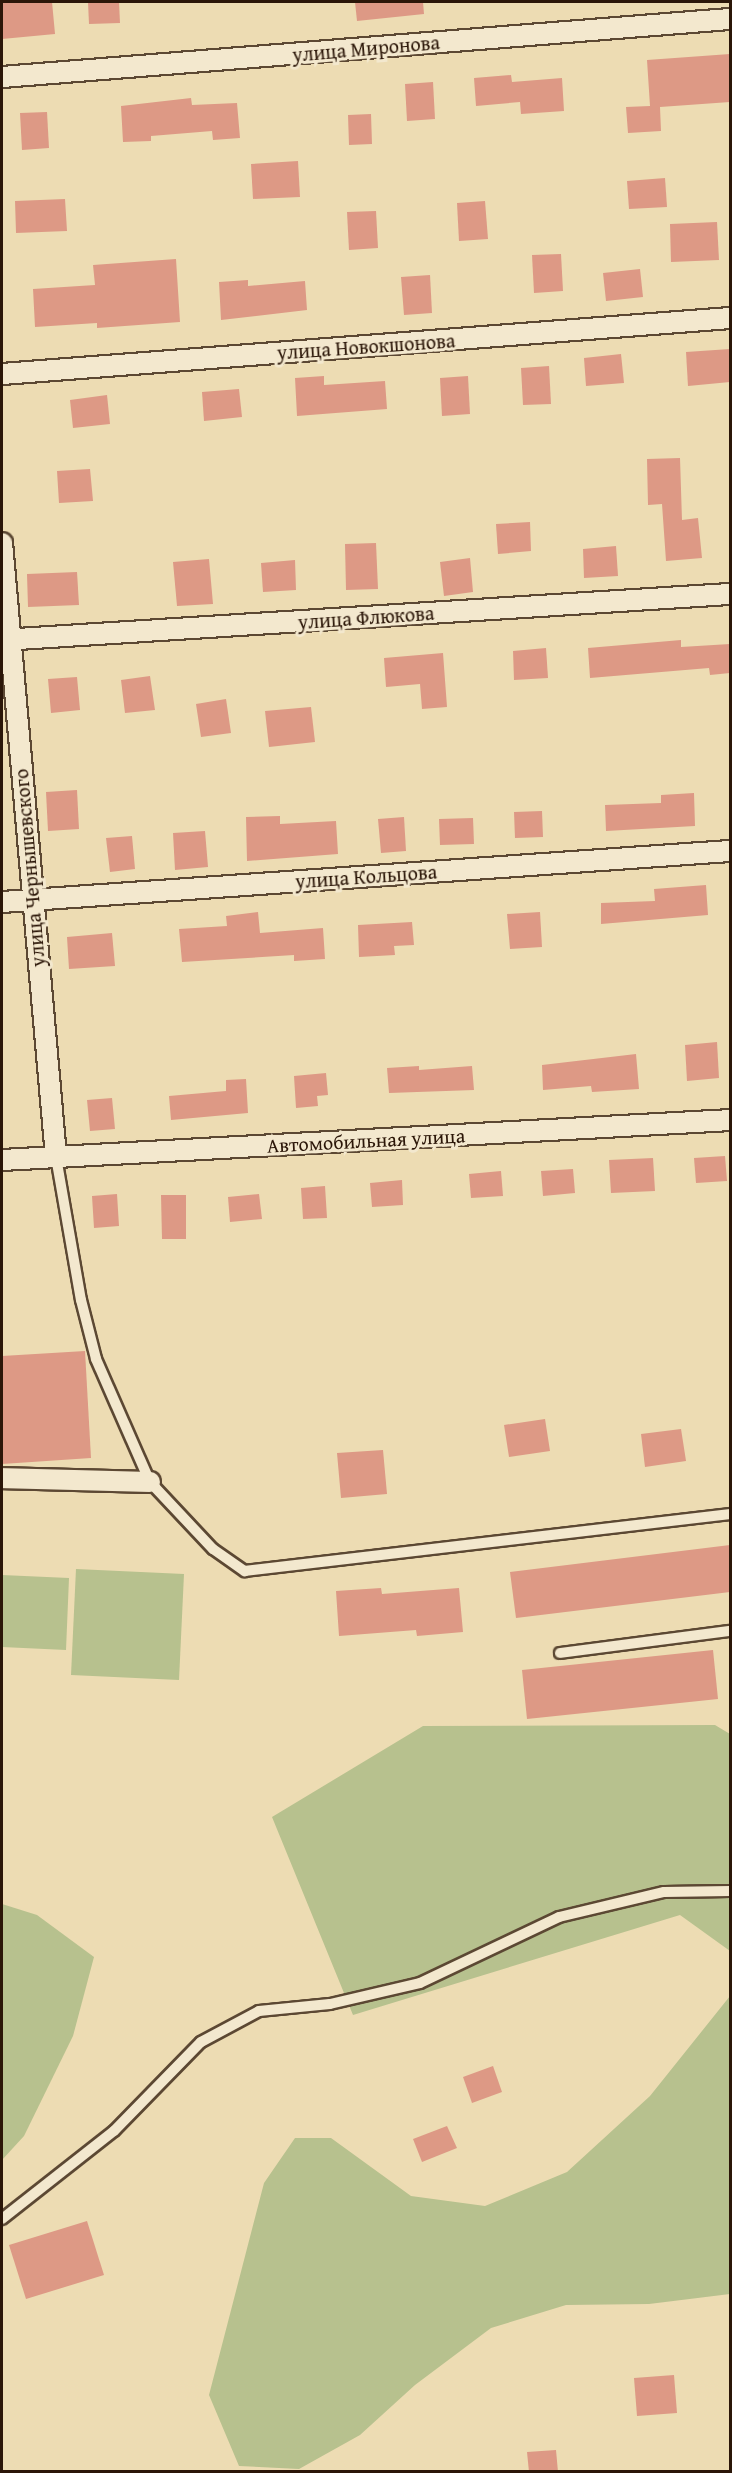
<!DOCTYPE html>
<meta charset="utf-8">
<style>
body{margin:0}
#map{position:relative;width:732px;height:2473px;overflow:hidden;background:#eddcb3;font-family:"Gentium Book Plus",serif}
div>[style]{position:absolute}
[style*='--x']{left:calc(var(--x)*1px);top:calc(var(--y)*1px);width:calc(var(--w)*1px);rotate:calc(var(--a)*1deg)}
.green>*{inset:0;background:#b7c18e}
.building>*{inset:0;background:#dd9985}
.roads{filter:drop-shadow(2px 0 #5c4833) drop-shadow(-2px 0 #5c4833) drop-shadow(0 2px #5c4833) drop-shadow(0 -2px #5c4833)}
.service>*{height:10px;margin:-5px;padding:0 5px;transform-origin:5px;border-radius:5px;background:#f3e8ce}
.minor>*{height:20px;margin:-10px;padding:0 10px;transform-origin:10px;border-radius:10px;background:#f3e8ce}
span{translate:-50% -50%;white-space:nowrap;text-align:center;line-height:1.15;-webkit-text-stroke:6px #f3e8ce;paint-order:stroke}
.street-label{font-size:20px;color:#2b1608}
.frame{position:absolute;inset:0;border:3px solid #2b1608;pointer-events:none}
</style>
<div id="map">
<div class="green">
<div style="clip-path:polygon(76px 1569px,184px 1574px,179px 1680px,71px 1675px)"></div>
<div style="clip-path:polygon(2px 1575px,69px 1578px,66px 1650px,2px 1647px)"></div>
<div style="clip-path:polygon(715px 1725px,730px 1734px,730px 1951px,680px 1915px,353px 2015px,272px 1817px,423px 1726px)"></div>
<div style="clip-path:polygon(2px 1904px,37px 1915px,94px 1957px,73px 2036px,24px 2136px,2px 2160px)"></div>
<div style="clip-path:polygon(730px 1996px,730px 2294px,649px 2304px,566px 2305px,491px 2328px,415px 2385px,360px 2435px,299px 2469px,239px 2466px,209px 2395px,264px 2183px,295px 2138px,331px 2138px,411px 2196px,485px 2206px,567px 2172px,650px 2096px)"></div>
</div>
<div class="building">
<div style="clip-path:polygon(2px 2px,52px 2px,55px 34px,2px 39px)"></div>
<div style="clip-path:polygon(88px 2px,119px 2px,120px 23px,89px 24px)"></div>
<div style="clip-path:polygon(355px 2px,423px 2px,424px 14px,357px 21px)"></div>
<div style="clip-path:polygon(730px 54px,730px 102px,660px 107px,661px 131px,628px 133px,626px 107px,650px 106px,647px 60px)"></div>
<div style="clip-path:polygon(511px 75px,512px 82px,562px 78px,564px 111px,521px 114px,520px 102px,476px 106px,474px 78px)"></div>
<div style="clip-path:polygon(433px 82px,435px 119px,407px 121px,405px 84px)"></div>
<div style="clip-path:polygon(191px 98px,192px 105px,237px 103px,240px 138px,213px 140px,212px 131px,151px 136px,151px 141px,123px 142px,121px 106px)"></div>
<div style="clip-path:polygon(47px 112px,49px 148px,22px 150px,20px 113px)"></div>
<div style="clip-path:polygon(371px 114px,372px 144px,349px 145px,348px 115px)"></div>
<div style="clip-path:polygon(298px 161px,300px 197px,253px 199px,251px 164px)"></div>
<div style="clip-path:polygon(665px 178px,667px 207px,629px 209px,627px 181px)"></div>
<div style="clip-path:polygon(65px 199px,67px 231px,16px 233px,15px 201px)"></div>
<div style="clip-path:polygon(485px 201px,488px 239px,459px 241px,457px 203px)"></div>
<div style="clip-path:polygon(376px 211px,378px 248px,349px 250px,347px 212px)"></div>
<div style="clip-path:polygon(717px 222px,719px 260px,671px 262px,670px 224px)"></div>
<div style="clip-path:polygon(561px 254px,563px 291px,534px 293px,532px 255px)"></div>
<div style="clip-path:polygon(176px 259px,180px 322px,97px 328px,97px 323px,35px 327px,33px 289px,95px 285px,93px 265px)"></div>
<div style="clip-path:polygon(640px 269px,643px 297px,606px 301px,603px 273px)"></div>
<div style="clip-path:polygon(430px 275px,432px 313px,404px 315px,401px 277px)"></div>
<div style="clip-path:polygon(248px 280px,248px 286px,305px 281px,307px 310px,221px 320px,219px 282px)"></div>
<div style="clip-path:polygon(730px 349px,730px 382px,688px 386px,686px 352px)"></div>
<div style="clip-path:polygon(621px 354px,624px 383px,586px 386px,584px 358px)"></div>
<div style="clip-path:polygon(549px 366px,551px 404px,523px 405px,521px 368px)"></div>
<div style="clip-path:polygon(324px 376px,324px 385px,385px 381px,387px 409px,297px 416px,295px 378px)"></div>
<div style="clip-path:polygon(468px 376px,470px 414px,442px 416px,440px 378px)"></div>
<div style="clip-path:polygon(239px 389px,242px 417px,204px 421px,202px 392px)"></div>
<div style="clip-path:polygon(107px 395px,110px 424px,73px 428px,70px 400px)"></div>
<div style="clip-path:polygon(680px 458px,682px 520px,698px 518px,702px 558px,666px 561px,662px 504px,648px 505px,647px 459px)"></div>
<div style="clip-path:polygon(90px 469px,93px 501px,59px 503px,57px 471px)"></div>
<div style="clip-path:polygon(530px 522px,531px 551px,498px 554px,496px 524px)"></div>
<div style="clip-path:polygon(376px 543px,378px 589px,346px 590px,345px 544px)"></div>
<div style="clip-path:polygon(616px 546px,618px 576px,584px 578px,583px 549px)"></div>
<div style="clip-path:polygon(470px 558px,473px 592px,444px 596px,440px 562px)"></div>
<div style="clip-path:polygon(209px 559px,213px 604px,177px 606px,173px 562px)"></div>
<div style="clip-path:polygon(295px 560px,296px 590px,263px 592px,261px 563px)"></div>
<div style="clip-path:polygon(77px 572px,79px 605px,28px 607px,27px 574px)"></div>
<div style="clip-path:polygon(681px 640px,681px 647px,730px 644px,730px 673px,710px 675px,709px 668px,590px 678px,588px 648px)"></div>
<div style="clip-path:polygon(546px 648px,548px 678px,514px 680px,513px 651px)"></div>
<div style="clip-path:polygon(443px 653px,447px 707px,422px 709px,420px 684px,386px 687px,384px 658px)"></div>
<div style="clip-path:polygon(150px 676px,155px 710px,125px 713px,121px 680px)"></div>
<div style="clip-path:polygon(77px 677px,80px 710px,51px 713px,48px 679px)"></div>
<div style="clip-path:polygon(226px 699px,231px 733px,201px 737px,196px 704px)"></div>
<div style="clip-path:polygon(311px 707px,315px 742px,269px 747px,265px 711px)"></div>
<div style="clip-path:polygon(77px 790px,79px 829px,48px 831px,46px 792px)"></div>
<div style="clip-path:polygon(694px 793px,695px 826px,606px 831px,605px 805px,661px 803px,661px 795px)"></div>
<div style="clip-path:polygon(542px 811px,543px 837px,515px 838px,514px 812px)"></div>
<div style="clip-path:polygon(280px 816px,280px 824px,336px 821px,338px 854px,247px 861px,246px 817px)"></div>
<div style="clip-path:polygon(404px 817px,406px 851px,381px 853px,378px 819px)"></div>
<div style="clip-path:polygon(473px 818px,474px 844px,440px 845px,439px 819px)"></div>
<div style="clip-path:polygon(205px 831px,208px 867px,175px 870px,173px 833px)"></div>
<div style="clip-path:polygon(132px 836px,135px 869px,110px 872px,106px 838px)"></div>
<div style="clip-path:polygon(706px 885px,708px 915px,601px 924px,601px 903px,655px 901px,654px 889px)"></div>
<div style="clip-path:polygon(258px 912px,260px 933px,323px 928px,325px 959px,294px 961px,294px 955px,182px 962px,179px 929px,227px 926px,226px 916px)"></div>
<div style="clip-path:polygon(540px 912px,542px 947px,510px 949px,507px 914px)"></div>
<div style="clip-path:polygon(412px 922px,414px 945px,394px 946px,395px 955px,359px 957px,358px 925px)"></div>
<div style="clip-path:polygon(112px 933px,115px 966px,69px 969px,67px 937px)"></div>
<div style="clip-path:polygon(717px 1042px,719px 1078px,687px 1081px,685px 1045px)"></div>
<div style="clip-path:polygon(636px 1054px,639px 1089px,592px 1092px,591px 1086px,543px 1090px,542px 1065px)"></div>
<div style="clip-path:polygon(419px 1066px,419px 1070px,472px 1066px,474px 1090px,389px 1093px,387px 1068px)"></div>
<div style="clip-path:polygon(326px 1073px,328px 1095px,317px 1096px,318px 1106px,296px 1108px,294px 1076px)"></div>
<div style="clip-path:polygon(246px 1079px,248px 1113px,171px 1120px,169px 1096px,226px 1091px,226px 1080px)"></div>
<div style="clip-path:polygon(112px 1098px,115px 1129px,90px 1131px,87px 1100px)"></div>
<div style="clip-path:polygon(725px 1156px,727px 1181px,696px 1183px,694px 1158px)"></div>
<div style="clip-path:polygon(653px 1158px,655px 1191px,611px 1193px,609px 1160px)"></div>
<div style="clip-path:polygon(573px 1169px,575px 1193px,543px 1196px,541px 1171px)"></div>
<div style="clip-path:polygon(501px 1171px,503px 1196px,471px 1198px,469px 1174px)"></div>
<div style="clip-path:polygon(402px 1180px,403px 1205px,372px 1207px,370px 1183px)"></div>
<div style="clip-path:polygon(325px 1186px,327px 1218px,303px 1219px,301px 1188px)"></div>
<div style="clip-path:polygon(117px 1194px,119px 1226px,94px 1228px,92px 1196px)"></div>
<div style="clip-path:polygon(259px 1194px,262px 1219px,230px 1222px,228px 1197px)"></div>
<div style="clip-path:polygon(161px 1195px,186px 1195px,186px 1239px,162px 1239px)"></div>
<div style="clip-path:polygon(85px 1351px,91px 1458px,2px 1464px,2px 1356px)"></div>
<div style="clip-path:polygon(545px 1419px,550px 1451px,509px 1457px,504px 1425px)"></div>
<div style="clip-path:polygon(681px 1429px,686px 1461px,645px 1467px,641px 1434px)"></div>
<div style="clip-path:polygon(383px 1450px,387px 1494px,341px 1498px,337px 1453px)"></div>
<div style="clip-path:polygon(730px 1545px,730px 1592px,516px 1618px,510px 1572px)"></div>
<div style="clip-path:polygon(381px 1588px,382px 1594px,459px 1588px,463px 1632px,417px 1636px,416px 1630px,339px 1636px,336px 1591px)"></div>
<div style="clip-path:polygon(713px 1650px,718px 1699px,527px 1719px,522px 1670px)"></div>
<div style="clip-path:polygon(493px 2066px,502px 2092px,472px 2103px,463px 2077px)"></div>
<div style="clip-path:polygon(447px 2126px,457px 2148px,422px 2162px,413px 2139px)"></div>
<div style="clip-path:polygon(87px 2221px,104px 2275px,26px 2299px,9px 2245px)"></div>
<div style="clip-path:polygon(674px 2375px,677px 2413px,637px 2416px,634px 2378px)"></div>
<div style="clip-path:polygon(556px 2450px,558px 2472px,529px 2472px,527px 2452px)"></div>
</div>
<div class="roads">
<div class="service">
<div style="--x:56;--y:1157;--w:145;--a:80.1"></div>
<div style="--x:81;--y:1300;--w:61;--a:75.7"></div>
<div style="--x:96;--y:1359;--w:134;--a:66.3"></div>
<div style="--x:150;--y:1482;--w:92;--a:46.8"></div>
<div style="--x:213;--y:1549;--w:39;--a:35"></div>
<div style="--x:245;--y:1571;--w:488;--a:-6.7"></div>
<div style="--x:560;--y:1653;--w:171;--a:-7.4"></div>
<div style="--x:2;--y:2219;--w:142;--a:-38.2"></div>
<div style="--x:114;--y:2131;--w:124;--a:-45.7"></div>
<div style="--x:201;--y:2042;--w:66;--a:-28.1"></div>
<div style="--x:259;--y:2011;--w:71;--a:-5.6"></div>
<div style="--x:330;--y:2004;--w:92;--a:-13.1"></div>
<div style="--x:420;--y:1983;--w:154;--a:-25.4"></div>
<div style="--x:559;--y:1917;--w:108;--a:-13.4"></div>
<div style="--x:664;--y:1892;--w:66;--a:-0.9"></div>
</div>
<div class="minor">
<div style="--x:2;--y:77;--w:730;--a:-4.56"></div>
<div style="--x:2;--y:374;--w:730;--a:-4.4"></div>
<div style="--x:2;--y:543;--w:616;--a:84.97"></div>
<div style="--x:2;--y:640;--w:729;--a:-3.62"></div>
<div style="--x:2;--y:902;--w:730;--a:-4.01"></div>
<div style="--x:2;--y:1160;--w:729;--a:-3.14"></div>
<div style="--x:2;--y:1478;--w:148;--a:1.5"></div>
</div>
</div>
<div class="street-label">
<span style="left:366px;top:48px;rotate:-5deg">улица Миронова</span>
<span style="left:366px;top:346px;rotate:-4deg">улица Новокшонова</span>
<span style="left:366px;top:617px;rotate:-4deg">улица Флюкова</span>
<span style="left:29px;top:868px;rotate:-95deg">улица Чернышевского</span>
<span style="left:366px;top:876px;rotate:-4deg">улица Кольцова</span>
<span style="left:366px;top:1140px;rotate:-3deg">Автомобильная улица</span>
</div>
<div class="frame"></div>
</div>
